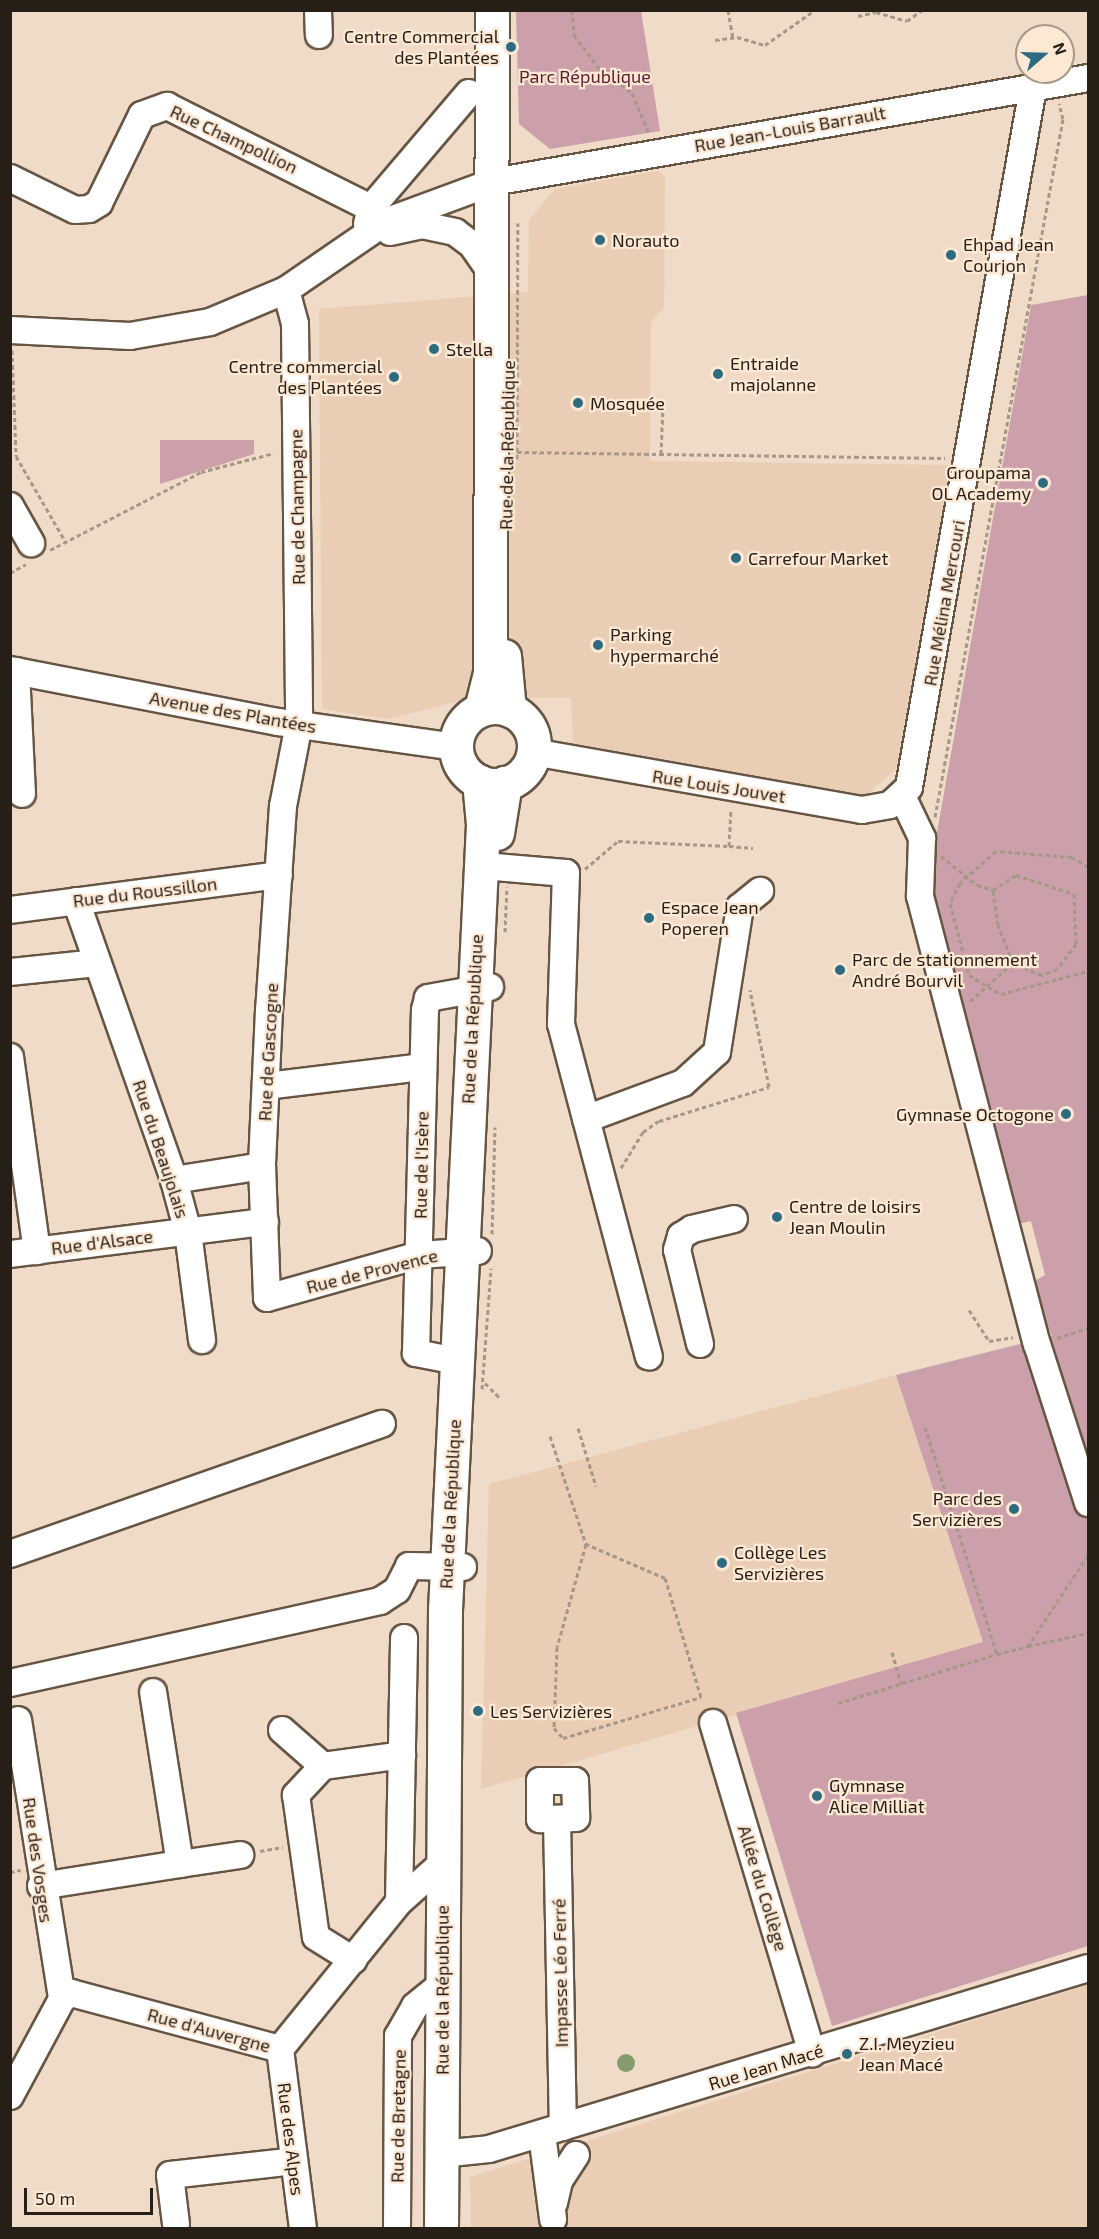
<!DOCTYPE html>
<meta charset="utf-8">
<style>
body{margin:0}
#map{position:relative;width:1099px;height:2239px;overflow:hidden;background:#efdbc7;font-family:"Exo 2",sans-serif}
div>[style]{position:absolute}
[style*='--x']{left:calc(var(--x)*1px);top:calc(var(--y)*1px);width:calc(var(--w)*1px);rotate:calc(var(--a)*1deg)}
.built>*{inset:0;background:#e9ceb5}
.green>*{inset:0;background:#cca0aa}
.water>*{inset:0;background:#859b6f}
.round{border-radius:50%}
.path>*{height:3px;margin-top:-1.5px;transform-origin:0;background:repeating-linear-gradient(90deg,#a69788 0 4.5px,transparent 0 7.5px)}
.roads{filter:drop-shadow(2px 0 #675544) drop-shadow(-2px 0 #675544) drop-shadow(0 2px #675544) drop-shadow(0 -2px #675544)}
.minor>*{height:26px;margin:-13px;padding:0 13px;transform-origin:13px;border-radius:13px;background:#fff}
.major>*{height:33px;margin:-16.5px;padding:0 16.5px;transform-origin:16.5px;border-radius:16.5px;background:#fff}
.major>.ring{margin:-16.5px;padding:0;box-sizing:content-box;background:none;border:33px solid #fff;border-radius:50%}
.dots>*{width:16px;height:16px;translate:-50% -50%;box-sizing:border-box;border:3px solid #fde8d4;border-radius:50%}
span{translate:-50% -50%;white-space:nowrap;text-align:center;line-height:1.15;-webkit-text-stroke:4.5px #fde8d4;paint-order:stroke}
.poi-label{font-size:18px;color:#261f18}
.right{translate:-100% -50%;text-align:right}
.left{translate:0 -50%;text-align:left}
.park-label{font-size:18px;color:#5d1b32}
.street-label{font-size:18px;color:#261f18}
.frame{position:absolute;inset:0;border:12px solid #261f18;pointer-events:none}
.north{position:absolute;left:1015px;top:24px;width:60px;height:60px;box-sizing:border-box;background:#fde8d4;border:2px solid #a79889;border-radius:50%;rotate:70deg;font-size:16px;font-weight:700;line-height:24px;text-align:center;color:#261f18}
.north::after{content:'';display:block;margin:auto;width:21px;height:27px;background:#2d6b81;clip-path:polygon(50% 0,100% 100%,50% 72%,0 100%)}
.scale{position:absolute;left:24px;top:2188px;width:129px;height:27px;box-sizing:border-box;border:3px solid #261f18;border-top:0;padding-left:8px;font-size:18px;line-height:21px;white-space:nowrap;color:#261f18;-webkit-text-stroke:4px #fde8d4;paint-order:stroke}
</style>
<div id="map">
<div class="built">
<div style="clip-path:polygon(658px 171px,665px 177px,664px 308px,651px 322px,650px 461px,950px 465px,896px 769px,866px 795px,573px 743px,571px 698px,471px 698px,388px 719px,322px 709px,319px 309px,528px 292px,529px 220px,555px 189px)"></div>
<div style="clip-path:polygon(896px 1375px,983px 1643px,481px 1789px,489px 1484px)"></div>
<div style="clip-path:polygon(1088px 1985px,1088px 2228px,471px 2228px,470px 2177px)"></div>
</div>
<div class="green">
<div style="clip-path:polygon(516px 11px,641px 11px,660px 131px,550px 149px,519px 124px)"></div>
<div style="clip-path:polygon(1088px 295px,1088px 1946px,832px 2026px,736px 1713px,983px 1642px,896px 1375px,1052px 1336px,1028px 1285px,1045px 1275px,1031px 1221px,993px 1230px,941px 1037px,970px 1029px,963px 1025px,926px 894px,1031px 305px)"></div>
<div style="clip-path:polygon(160px 440px,254px 440px,254px 454px,160px 484px)"></div>
</div>
<div class="water">
<div class="round" style="left:617px;top:2054px;width:18px;height:18px"></div>
</div>
<div class="path">
<div style="--x:572;--y:10;--w:25;--a:85"></div>
<div style="--x:574;--y:35;--w:39;--a:53"></div>
<div style="--x:597;--y:66;--w:44;--a:37.6"></div>
<div style="--x:632;--y:93;--w:43;--a:67"></div>
<div style="--x:728;--y:10;--w:28;--a:80"></div>
<div style="--x:858;--y:16;--w:18;--a:-13"></div>
<div style="--x:876;--y:12;--w:32;--a:16"></div>
<div style="--x:907;--y:21;--w:19;--a:-36"></div>
<div style="--x:715;--y:40;--w:22;--a:-8"></div>
<div style="--x:737;--y:37;--w:29;--a:16"></div>
<div style="--x:765;--y:45;--w:61;--a:-35"></div>
<div style="--x:12;--y:350;--w:106;--a:87.8"></div>
<div style="--x:16;--y:456;--w:98;--a:60"></div>
<div style="--x:517;--y:452;--w:428;--a:0.8"></div>
<div style="--x:661;--y:454;--w:48;--a:-87.6"></div>
<div style="--x:517;--y:459;--w:236;--a:-89.8"></div>
<div style="--x:50;--y:550;--w:170;--a:-27.3"></div>
<div style="--x:201;--y:472;--w:75;--a:-14.6"></div>
<div style="--x:10;--y:573;--w:18;--a:-29"></div>
<div style="--x:935;--y:817;--w:710;--a:-79.61"></div>
<div style="--x:1063;--y:119;--w:16;--a:-104"></div>
<div style="--x:729;--y:846;--w:24;--a:5"></div>
<div style="--x:941;--y:856;--w:46;--a:38.9"></div>
<div style="--x:977;--y:885;--w:17;--a:17"></div>
<div style="--x:1088;--y:867;--w:19;--a:-148"></div>
<div style="--x:1072;--y:857;--w:76;--a:-175.5"></div>
<div style="--x:996;--y:851;--w:48;--a:138.4"></div>
<div style="--x:960;--y:883;--w:22;--a:117"></div>
<div style="--x:950;--y:903;--w:74;--a:75.2"></div>
<div style="--x:969;--y:975;--w:37;--a:31"></div>
<div style="--x:1001;--y:994;--w:90;--a:-14.8"></div>
<div style="--x:585;--y:869;--w:43;--a:-40.3"></div>
<div style="--x:618;--y:841;--w:111;--a:2.6"></div>
<div style="--x:729;--y:846;--w:37;--a:-87"></div>
<div style="--x:1016;--y:875;--w:61;--a:18.1"></div>
<div style="--x:1074;--y:894;--w:50;--a:87.7"></div>
<div style="--x:1076;--y:944;--w:31;--a:127"></div>
<div style="--x:1057;--y:969;--w:16;--a:158"></div>
<div style="--x:1042;--y:975;--w:31;--a:-158"></div>
<div style="--x:1013;--y:963;--w:41;--a:-111.5"></div>
<div style="--x:998;--y:925;--w:35;--a:-98"></div>
<div style="--x:993;--y:890;--w:27;--a:-33"></div>
<div style="--x:505;--y:932;--w:45;--a:-87.5"></div>
<div style="--x:970;--y:1001;--w:57;--a:-41.5"></div>
<div style="--x:621;--y:1168;--w:42;--a:-58.6"></div>
<div style="--x:643;--y:1132;--w:19;--a:-35"></div>
<div style="--x:659;--y:1121;--w:115;--a:-17.2"></div>
<div style="--x:769;--y:1087;--w:99;--a:-101.1"></div>
<div style="--x:492;--y:1234;--w:107;--a:-88.4"></div>
<div style="--x:969;--y:1310;--w:37;--a:57"></div>
<div style="--x:989;--y:1341;--w:24;--a:-9"></div>
<div style="--x:1057;--y:1338;--w:33;--a:-18"></div>
<div style="--x:485;--y:1383;--w:20;--a:45"></div>
<div style="--x:482;--y:1389;--w:121;--a:-85.7"></div>
<div style="--x:925;--y:1427;--w:238;--a:72.4"></div>
<div style="--x:997;--y:1654;--w:32;--a:-14"></div>
<div style="--x:578;--y:1428;--w:61;--a:72.8"></div>
<div style="--x:550;--y:1436;--w:114;--a:71.6"></div>
<div style="--x:586;--y:1544;--w:107;--a:105.7"></div>
<div style="--x:557;--y:1647;--w:81;--a:92.1"></div>
<div style="--x:554;--y:1728;--w:13;--a:48"></div>
<div style="--x:563;--y:1738;--w:144;--a:-16.5"></div>
<div style="--x:701;--y:1697;--w:124;--a:-106.8"></div>
<div style="--x:665;--y:1578;--w:86;--a:-156.7"></div>
<div style="--x:1088;--y:1555;--w:109;--a:123.4"></div>
<div style="--x:1028;--y:1646;--w:61;--a:-12.2"></div>
<div style="--x:892;--y:1652;--w:33;--a:74"></div>
<div style="--x:838;--y:1703;--w:166;--a:-17.1"></div>
<div style="--x:260;--y:1851;--w:23;--a:-10"></div>
<div style="--x:10;--y:1872;--w:11;--a:-10"></div>
</div>
<div class="roads">
<div class="minor">
<div style="--x:318;--y:10;--w:25;--a:88"></div>
<div style="--x:10;--y:178;--w:72;--a:26.2"></div>
<div style="--x:75;--y:210;--w:14;--a:-4"></div>
<div style="--x:89;--y:209;--w:12;--a:-31"></div>
<div style="--x:99;--y:203;--w:98;--a:-64"></div>
<div style="--x:142;--y:115;--w:27;--a:-20"></div>
<div style="--x:167;--y:106;--w:228;--a:26.6"></div>
<div style="--x:367;--y:224;--w:16;--a:-76"></div>
<div style="--x:371;--y:208;--w:151;--a:-49.6"></div>
<div style="--x:390;--y:232;--w:33;--a:-12"></div>
<div style="--x:422;--y:225;--w:34;--a:12"></div>
<div style="--x:455;--y:232;--w:21;--a:37"></div>
<div style="--x:472;--y:245;--w:38;--a:55"></div>
<div style="--x:286;--y:290;--w:35;--a:75"></div>
<div style="--x:295;--y:324;--w:400;--a:89.4"></div>
<div style="--x:299;--y:724;--w:84;--a:101"></div>
<div style="--x:283;--y:806;--w:204;--a:93.9"></div>
<div style="--x:269;--y:1010;--w:156;--a:92.6"></div>
<div style="--x:262;--y:1166;--w:132;--a:87.8"></div>
<div style="--x:267;--y:1298;--w:158;--a:-15.8"></div>
<div style="--x:419;--y:1255;--w:59;--a:-3.9"></div>
<div style="--x:10;--y:330;--w:120;--a:2.9"></div>
<div style="--x:130;--y:336;--w:81;--a:-9.9"></div>
<div style="--x:210;--y:322;--w:82;--a:-22.8"></div>
<div style="--x:286;--y:290;--w:120;--a:-34.5"></div>
<div style="--x:385;--y:222;--w:115;--a:-20.3"></div>
<div style="--x:493;--y:182;--w:604;--a:-9.91"></div>
<div style="--x:10;--y:506;--w:43;--a:60.4"></div>
<div style="--x:10;--y:670;--w:273;--a:11"></div>
<div style="--x:278;--y:722;--w:180;--a:8"></div>
<div style="--x:16;--y:671;--w:123;--a:87.2"></div>
<div style="--x:533;--y:752;--w:334;--a:10"></div>
<div style="--x:862;--y:810;--w:28;--a:-10"></div>
<div style="--x:890;--y:805;--w:26;--a:-43"></div>
<div style="--x:909;--y:787;--w:710;--a:-79.94"></div>
<div style="--x:902;--y:796;--w:47;--a:64.5"></div>
<div style="--x:922;--y:838;--w:58;--a:92"></div>
<div style="--x:920;--y:896;--w:463;--a:75.4"></div>
<div style="--x:1037;--y:1344;--w:167;--a:72.2"></div>
<div style="--x:495;--y:867;--w:71;--a:4.8"></div>
<div style="--x:566;--y:873;--w:151;--a:91.9"></div>
<div style="--x:561;--y:1024;--w:344;--a:75.2"></div>
<div style="--x:76;--y:901;--w:296;--a:70.6"></div>
<div style="--x:174;--y:1180;--w:54;--a:74.9"></div>
<div style="--x:188;--y:1232;--w:109;--a:82.6"></div>
<div style="--x:10;--y:910;--w:271;--a:-7.4"></div>
<div style="--x:10;--y:972;--w:87;--a:-5.9"></div>
<div style="--x:10;--y:1057;--w:196;--a:82.1"></div>
<div style="--x:266;--y:1086;--w:158;--a:-6.9"></div>
<div style="--x:586;--y:1119;--w:103;--a:-20.4"></div>
<div style="--x:683;--y:1083;--w:46;--a:-42.4"></div>
<div style="--x:717;--y:1052;--w:147;--a:-81"></div>
<div style="--x:740;--y:907;--w:26;--a:-39"></div>
<div style="--x:174;--y:1180;--w:89;--a:-9"></div>
<div style="--x:10;--y:1254;--w:257;--a:-7.2"></div>
<div style="--x:700;--y:1344;--w:97;--a:-103.7"></div>
<div style="--x:677;--y:1250;--w:15;--a:-74"></div>
<div style="--x:681;--y:1236;--w:13;--a:-32"></div>
<div style="--x:692;--y:1229;--w:43;--a:-13.4"></div>
<div style="--x:457;--y:1361;--w:42;--a:-169"></div>
<div style="--x:416;--y:1353;--w:343;--a:-88.5"></div>
<div style="--x:425;--y:1010;--w:12;--a:-76"></div>
<div style="--x:428;--y:998;--w:63;--a:-10.1"></div>
<div style="--x:10;--y:1554;--w:394;--a:-19.3"></div>
<div style="--x:10;--y:1683;--w:379;--a:-12.5"></div>
<div style="--x:380;--y:1601;--w:20;--a:-33"></div>
<div style="--x:397;--y:1590;--w:27;--a:-63"></div>
<div style="--x:409;--y:1566;--w:54;--a:1.1"></div>
<div style="--x:18;--y:1720;--w:282;--a:81"></div>
<div style="--x:713;--y:1723;--w:345;--a:73.3"></div>
<div style="--x:282;--y:1730;--w:55;--a:41.3"></div>
<div style="--x:323;--y:1766;--w:40;--a:133"></div>
<div style="--x:296;--y:1795;--w:143;--a:82"></div>
<div style="--x:316;--y:1937;--w:44;--a:31.9"></div>
<div style="--x:323;--y:1766;--w:80;--a:-7.9"></div>
<div style="--x:540;--y:1781;--w:35;--a:0"></div>
<div style="--x:575;--y:1781;--w:37;--a:88"></div>
<div style="--x:576;--y:1818;--w:36;--a:178"></div>
<div style="--x:540;--y:1819;--w:38;--a:-90"></div>
<div style="--x:557;--y:1819;--w:308;--a:88.9"></div>
<div style="--x:180;--y:1864;--w:61;--a:-8.5"></div>
<div style="--x:41;--y:1886;--w:141;--a:-9"></div>
<div style="--x:180;--y:1864;--w:174;--a:-98.9"></div>
<div style="--x:399;--y:1902;--w:264;--a:-88.9"></div>
<div style="--x:280;--y:2049;--w:180;--a:82.7"></div>
<div style="--x:10;--y:2096;--w:110;--a:-61.8"></div>
<div style="--x:62;--y:1999;--w:11;--a:-34"></div>
<div style="--x:71;--y:1993;--w:216;--a:15"></div>
<div style="--x:280;--y:2049;--w:189;--a:-51"></div>
<div style="--x:399;--y:1902;--w:59;--a:-41.6"></div>
<div style="--x:542;--y:2134;--w:86;--a:82.6"></div>
<div style="--x:441;--y:2154;--w:48;--a:-5.9"></div>
<div style="--x:489;--y:2149;--w:626;--a:-16.81"></div>
<div style="--x:554;--y:2203;--w:23;--a:-77"></div>
<div style="--x:559;--y:2181;--w:31;--a:-57"></div>
<div style="--x:176;--y:2224;--w:49;--a:-97"></div>
<div style="--x:170;--y:2175;--w:125;--a:-6.4"></div>
<div style="--x:397;--y:2228;--w:192;--a:-89.7"></div>
<div style="--x:398;--y:2036;--w:34;--a:-60"></div>
<div style="--x:415;--y:2006;--w:33;--a:-39"></div>
</div>
<div class="major">
<div style="--x:504;--y:656;--w:54;--a:84.7"></div>
<div class="ring" style="left:456px;top:707px;width:45px;height:45px"></div>
<div style="--x:481;--y:709;--w:37;--a:-76"></div>
<div style="--x:490;--y:673;--w:663;--a:-89.83"></div>
<div style="--x:497;--y:833;--w:51;--a:-80.9"></div>
<div style="--x:441;--y:2228;--w:618;--a:-89.63"></div>
<div style="--x:445;--y:1610;--w:787;--a:-87.23"></div>
<div style="--x:483;--y:824;--w:43;--a:-95.3"></div>
</div>
</div>
<div class="dots">
<div style="left:511px;top:47px;background:#2d6b81"></div>
<div style="left:600px;top:240px;background:#2d6b81"></div>
<div style="left:951px;top:255px;background:#2d6b81"></div>
<div style="left:434px;top:349px;background:#2d6b81"></div>
<div style="left:718px;top:374px;background:#2d6b81"></div>
<div style="left:394px;top:377px;background:#2d6b81"></div>
<div style="left:578px;top:403px;background:#2d6b81"></div>
<div style="left:1043px;top:483px;background:#2d6b81"></div>
<div style="left:736px;top:558px;background:#2d6b81"></div>
<div style="left:598px;top:645px;background:#2d6b81"></div>
<div style="left:649px;top:918px;background:#2d6b81"></div>
<div style="left:840px;top:970px;background:#2d6b81"></div>
<div style="left:1066px;top:1114px;background:#2d6b81"></div>
<div style="left:777px;top:1217px;background:#2d6b81"></div>
<div style="left:1014px;top:1509px;background:#2d6b81"></div>
<div style="left:722px;top:1563px;background:#2d6b81"></div>
<div style="left:478px;top:1711px;background:#2d6b81"></div>
<div style="left:817px;top:1796px;background:#2d6b81"></div>
<div style="left:847px;top:2054px;background:#2d6b81"></div>
</div>
<div class="poi-label">
<span class="right" style="left:499px;top:47px">Centre Commercial<br>des Plantées</span>
<span class="left" style="left:612px;top:240px">Norauto</span>
<span class="left" style="left:963px;top:255px">Ehpad Jean<br>Courjon</span>
<span class="left" style="left:446px;top:349px">Stella</span>
<span class="left" style="left:730px;top:374px">Entraide<br>majolanne</span>
<span class="right" style="left:382px;top:377px">Centre commercial<br>des Plantées</span>
<span class="left" style="left:590px;top:403px">Mosquée</span>
<span class="right" style="left:1031px;top:483px">Groupama<br>OL Academy</span>
<span class="left" style="left:748px;top:558px">Carrefour Market</span>
<span class="left" style="left:610px;top:645px">Parking<br>hypermarché</span>
<span class="left" style="left:661px;top:918px">Espace Jean<br>Poperen</span>
<span class="left" style="left:852px;top:970px">Parc de stationnement<br>André Bourvil</span>
<span class="right" style="left:1054px;top:1114px">Gymnase Octogone</span>
<span class="left" style="left:789px;top:1217px">Centre de loisirs<br>Jean Moulin</span>
<span class="right" style="left:1002px;top:1509px">Parc des<br>Servizières</span>
<span class="left" style="left:734px;top:1563px">Collège Les<br>Servizières</span>
<span class="left" style="left:490px;top:1711px">Les Servizières</span>
<span class="left" style="left:829px;top:1796px">Gymnase<br>Alice Milliat</span>
<span class="left" style="left:859px;top:2054px">Z.I. Meyzieu<br>Jean Macé</span>
</div>
<div class="park-label">
<span style="left:585px;top:76px">Parc République</span>
</div>
<div class="street-label">
<span style="left:790px;top:129px;rotate:-10deg">Rue Jean-Louis Barrault</span>
<span style="left:234px;top:139px;rotate:25deg">Rue Champollion</span>
<span style="left:507px;top:445px;rotate:-89deg">Rue de la République</span>
<span style="left:297px;top:507px;rotate:-91deg">Rue de Champagne</span>
<span style="left:944px;top:603px;rotate:-80deg">Rue Mélina Mercouri</span>
<span style="left:233px;top:712px;rotate:10deg">Avenue des Plantées</span>
<span style="left:719px;top:786px;rotate:9deg">Rue Louis Jouvet</span>
<span style="left:145px;top:892px;rotate:-7deg">Rue du Roussillon</span>
<span style="left:472px;top:1019px;rotate:-87deg">Rue de la République</span>
<span style="left:268px;top:1052px;rotate:-87deg">Rue de Gascogne</span>
<span style="left:161px;top:1149px;rotate:72deg">Rue du Beaujolais</span>
<span style="left:421px;top:1165px;rotate:-89deg">Rue de l'Isère</span>
<span style="left:102px;top:1242px;rotate:-7deg">Rue d'Alsace</span>
<span style="left:372px;top:1271px;rotate:-14deg">Rue de Provence</span>
<span style="left:450px;top:1504px;rotate:-87deg">Rue de la République</span>
<span style="left:38px;top:1860px;rotate:82deg">Rue des Vosges</span>
<span style="left:763px;top:1888px;rotate:73deg">Allée du Collège</span>
<span style="left:560px;top:1973px;rotate:-91deg">Impasse Léo Ferré</span>
<span style="left:442px;top:1990px;rotate:-90deg">Rue de la République</span>
<span style="left:209px;top:2030px;rotate:15deg">Rue d'Auvergne</span>
<span style="left:766px;top:2067px;rotate:-17deg">Rue Jean Macé</span>
<span style="left:398px;top:2116px;rotate:-89deg">Rue de Bretagne</span>
<span style="left:291px;top:2139px;rotate:83deg">Rue des Alpes</span>
</div>
<div class="frame"></div>
<div class="north">N</div>
<div class="scale">50 m</div>
</div>
